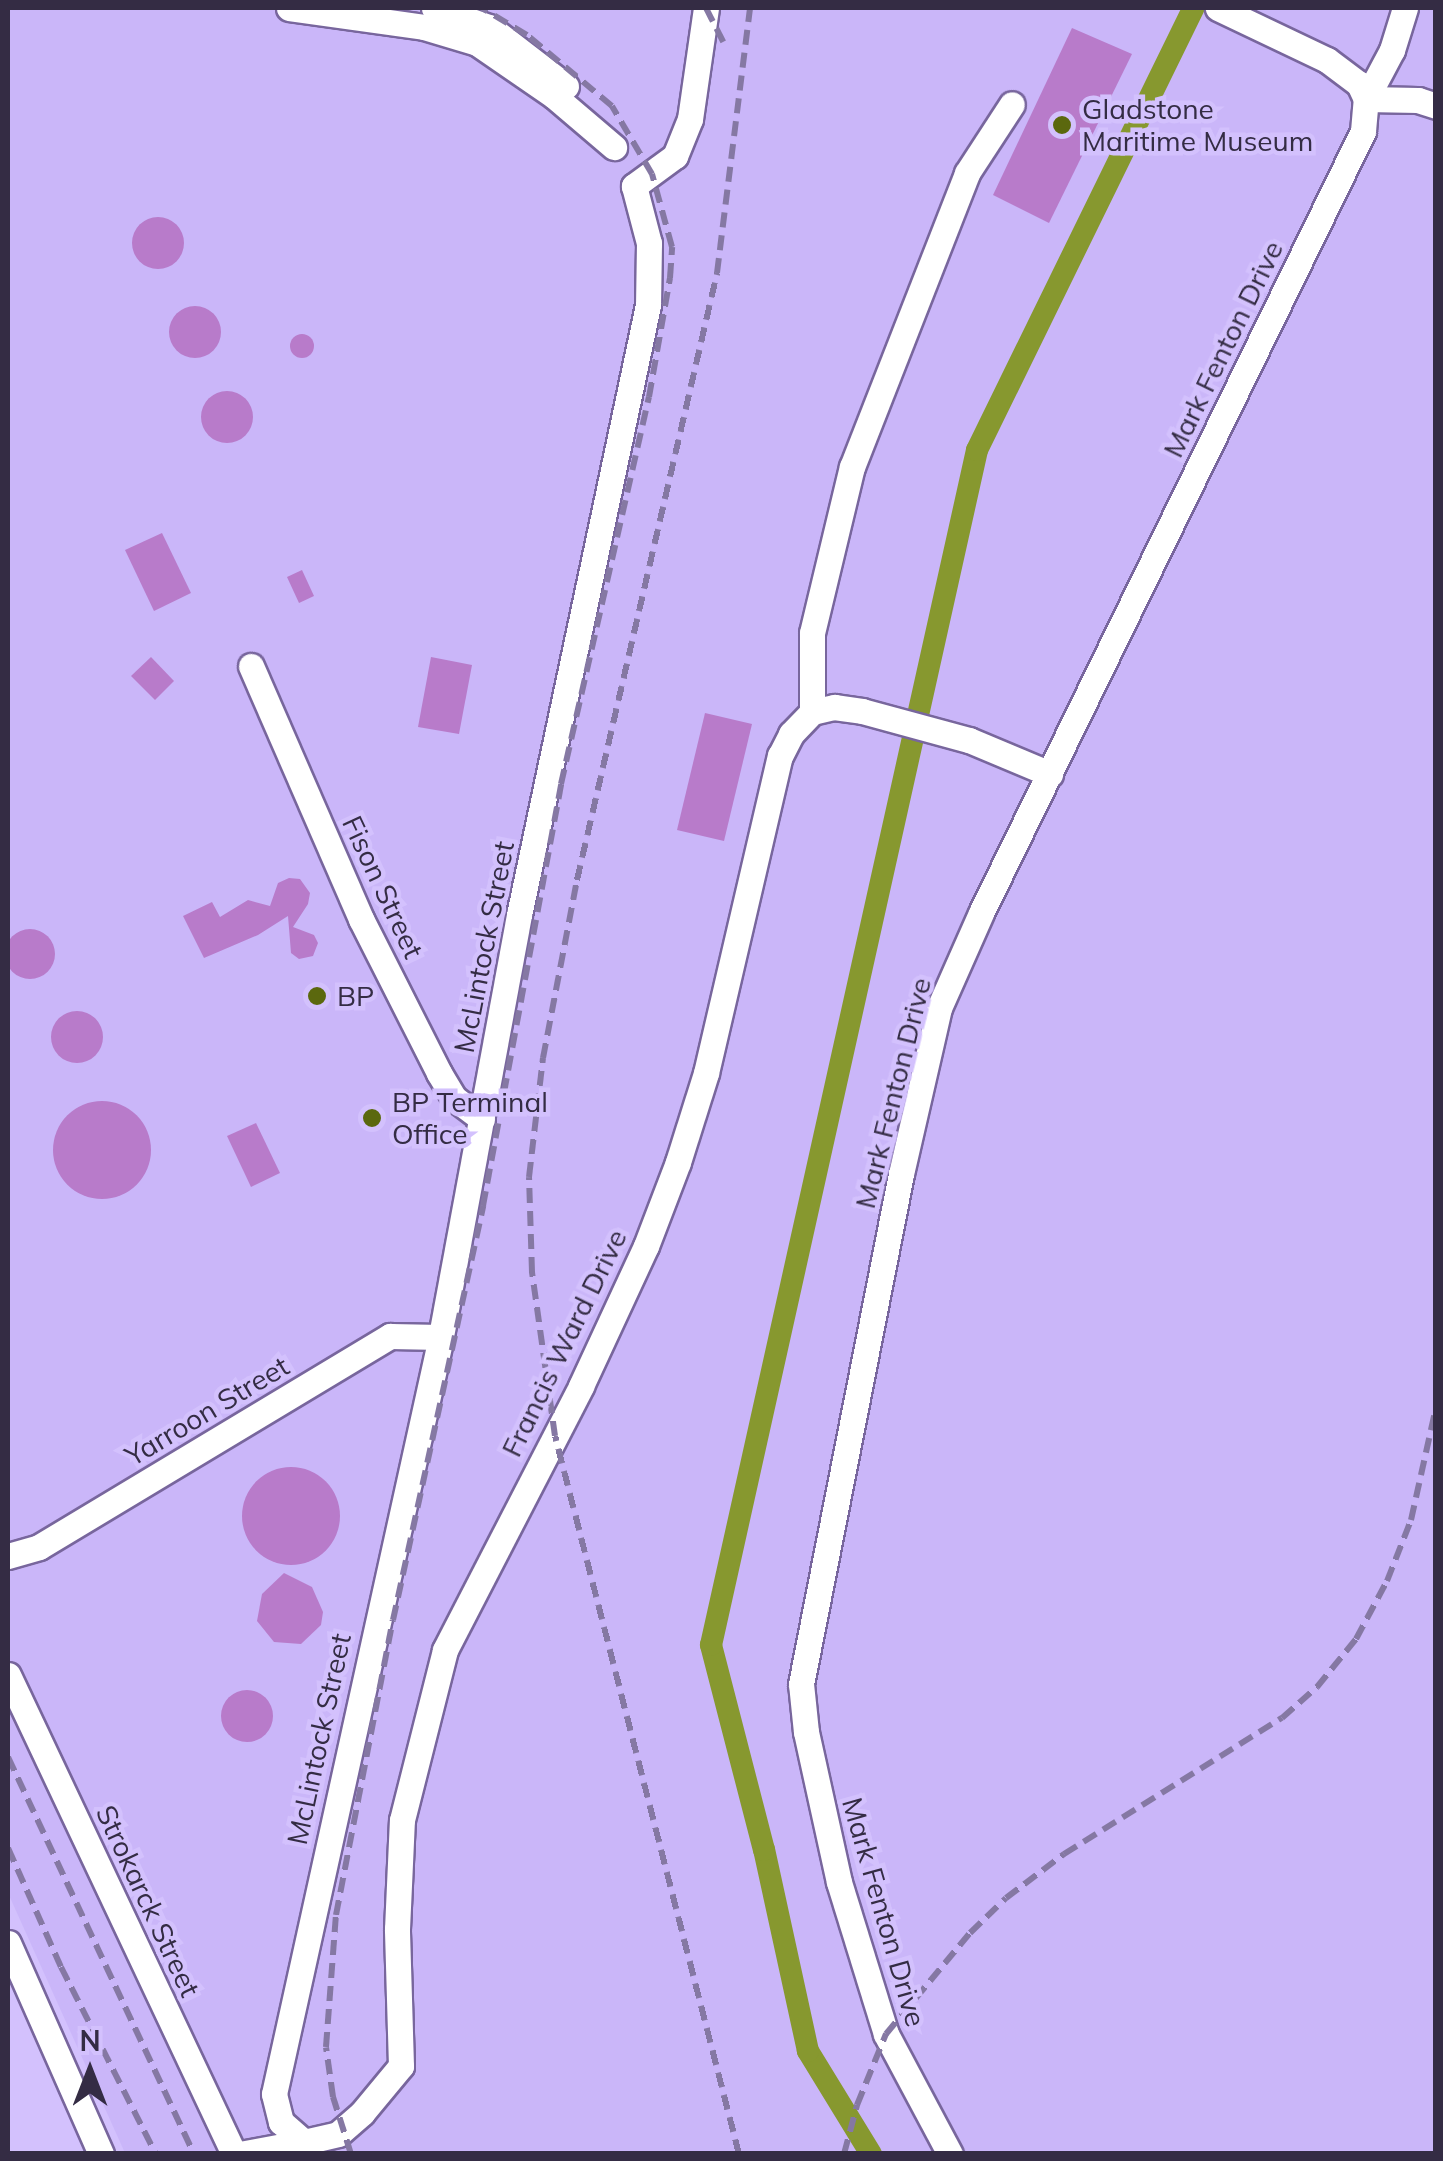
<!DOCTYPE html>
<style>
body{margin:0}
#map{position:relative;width:1443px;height:2161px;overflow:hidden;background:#d3c1fd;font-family:Mulish,sans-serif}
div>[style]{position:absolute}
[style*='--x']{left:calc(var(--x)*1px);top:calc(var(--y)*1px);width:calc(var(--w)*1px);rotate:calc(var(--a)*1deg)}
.built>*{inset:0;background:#cab6f9}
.canal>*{height:22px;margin:-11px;padding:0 11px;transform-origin:11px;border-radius:11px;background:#87982f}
.building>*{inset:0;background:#b87bca}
.round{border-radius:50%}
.roads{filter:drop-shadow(2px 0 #78669d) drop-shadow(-2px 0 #78669d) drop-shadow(0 2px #78669d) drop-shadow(0 -2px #78669d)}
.minor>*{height:25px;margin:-12.5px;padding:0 12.5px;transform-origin:12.5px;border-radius:12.5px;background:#fff}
.rail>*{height:6px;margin-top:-3px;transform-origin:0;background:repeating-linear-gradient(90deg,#8578a3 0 15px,transparent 0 23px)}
.dots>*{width:28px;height:28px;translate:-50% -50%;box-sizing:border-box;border:5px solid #d3c1fd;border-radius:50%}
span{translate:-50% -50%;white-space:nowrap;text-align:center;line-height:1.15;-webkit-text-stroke:9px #d3c1fd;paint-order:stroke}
.poi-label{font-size:28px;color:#342c44}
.left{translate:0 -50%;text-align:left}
.street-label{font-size:28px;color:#342c44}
.frame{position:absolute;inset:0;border:10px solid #342c44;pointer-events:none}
.north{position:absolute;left:40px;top:2021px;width:100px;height:100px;-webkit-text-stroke:8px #d3c1fd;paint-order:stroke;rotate:0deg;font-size:28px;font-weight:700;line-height:40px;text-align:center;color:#342c44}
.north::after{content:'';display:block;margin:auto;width:35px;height:45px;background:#342c44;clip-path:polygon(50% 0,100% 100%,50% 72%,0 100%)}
</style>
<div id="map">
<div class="built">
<div style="clip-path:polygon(8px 8px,1435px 8px,1435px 2153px,125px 2153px,8px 1893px)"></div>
</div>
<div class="canal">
<div style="--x:871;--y:2154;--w:121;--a:-121.5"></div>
<div style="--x:808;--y:2051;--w:206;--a:-102.3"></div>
<div style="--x:764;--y:1850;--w:212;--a:-104.5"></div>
<div style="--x:711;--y:1645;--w:1224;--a:-77.45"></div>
<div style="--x:977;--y:450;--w:492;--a:-63.9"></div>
</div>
<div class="building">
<div style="clip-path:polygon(1072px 28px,1132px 54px,1049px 223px,993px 195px)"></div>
<div class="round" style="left:132px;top:217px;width:52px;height:52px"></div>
<div class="round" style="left:169px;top:306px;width:52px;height:52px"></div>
<div class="round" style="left:290px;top:334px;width:24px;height:24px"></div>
<div class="round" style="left:201px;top:391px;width:52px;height:52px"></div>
<div style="clip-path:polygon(162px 533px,191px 593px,154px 611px,125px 550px)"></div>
<div style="clip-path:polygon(302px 570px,314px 596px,299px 603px,287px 577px)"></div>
<div style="clip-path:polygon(151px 657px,174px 681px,155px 700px,131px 676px)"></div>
<div style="clip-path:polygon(431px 657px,472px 665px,459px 734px,418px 727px)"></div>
<div style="clip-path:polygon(705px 713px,752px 724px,724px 841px,677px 830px)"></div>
<div style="clip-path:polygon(289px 878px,300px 879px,310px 893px,308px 904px,293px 927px,314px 935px,318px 943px,313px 956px,299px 959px,291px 953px,288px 916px,258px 935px,204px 958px,183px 916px,212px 902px,220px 917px,248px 900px,270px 906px,278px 883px)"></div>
<div class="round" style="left:5px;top:929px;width:50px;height:50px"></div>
<div class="round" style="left:51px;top:1011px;width:52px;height:52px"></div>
<div class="round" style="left:53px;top:1101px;width:98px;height:98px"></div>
<div style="clip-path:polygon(256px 1123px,280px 1173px,251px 1187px,227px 1136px)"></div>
<div class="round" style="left:242px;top:1467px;width:98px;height:98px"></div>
<div style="clip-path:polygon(284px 1573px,312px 1587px,323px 1612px,321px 1625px,301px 1644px,274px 1642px,257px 1621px,262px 1594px)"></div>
<div class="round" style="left:221px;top:1690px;width:52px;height:52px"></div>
</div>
<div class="roads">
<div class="minor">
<div style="--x:289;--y:8;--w:136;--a:8"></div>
<div style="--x:424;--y:27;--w:55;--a:16.8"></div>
<div style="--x:477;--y:43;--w:93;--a:34.5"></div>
<div style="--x:554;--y:96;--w:79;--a:40.4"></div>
<div style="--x:434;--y:8;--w:58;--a:19.1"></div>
<div style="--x:489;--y:27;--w:97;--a:37.5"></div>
<div style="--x:706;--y:8;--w:112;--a:98.2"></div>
<div style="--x:690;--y:119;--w:40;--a:112"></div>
<div style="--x:675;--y:156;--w:51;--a:143.8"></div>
<div style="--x:634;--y:186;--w:59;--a:75.3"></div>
<div style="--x:649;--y:243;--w:62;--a:90.9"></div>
<div style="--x:648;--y:305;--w:623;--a:101.94"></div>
<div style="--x:519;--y:915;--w:429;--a:100.5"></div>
<div style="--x:441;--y:1337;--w:775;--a:102.44"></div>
<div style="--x:274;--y:2094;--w:29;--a:76"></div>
<div style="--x:281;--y:2122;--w:30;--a:41"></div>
<div style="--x:304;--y:2142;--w:35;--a:-13"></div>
<div style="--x:338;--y:2134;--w:32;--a:-41"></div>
<div style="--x:362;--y:2113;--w:61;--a:-50.3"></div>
<div style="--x:401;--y:2066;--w:137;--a:-91.7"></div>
<div style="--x:397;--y:1929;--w:109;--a:-87.4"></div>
<div style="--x:402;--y:1820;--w:175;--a:-75.8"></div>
<div style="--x:445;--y:1650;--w:297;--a:-62.7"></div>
<div style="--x:581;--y:1386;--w:154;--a:-65.1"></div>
<div style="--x:646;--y:1246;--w:90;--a:-69.1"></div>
<div style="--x:678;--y:1162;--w:93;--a:-72.5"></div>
<div style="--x:706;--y:1073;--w:326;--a:-76.9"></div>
<div style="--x:780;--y:756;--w:25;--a:-63"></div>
<div style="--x:791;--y:734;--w:30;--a:-46"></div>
<div style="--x:812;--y:712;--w:23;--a:-13"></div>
<div style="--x:834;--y:707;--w:28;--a:8"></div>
<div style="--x:862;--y:711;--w:111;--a:15.2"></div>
<div style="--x:969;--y:740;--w:88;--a:22.8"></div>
<div style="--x:1405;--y:8;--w:44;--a:107.2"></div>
<div style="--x:1392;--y:50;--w:55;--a:118"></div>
<div style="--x:1366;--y:99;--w:52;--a:1.1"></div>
<div style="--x:1418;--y:100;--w:19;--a:18"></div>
<div style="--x:251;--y:666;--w:276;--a:66.5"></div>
<div style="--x:361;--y:919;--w:173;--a:63.1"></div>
<div style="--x:439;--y:1073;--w:29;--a:59"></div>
<div style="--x:454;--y:1098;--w:35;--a:37"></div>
<div style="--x:812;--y:712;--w:79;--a:-90"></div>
<div style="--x:812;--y:633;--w:171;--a:-76.5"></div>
<div style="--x:852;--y:467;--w:316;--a:-68.6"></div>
<div style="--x:967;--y:173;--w:82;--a:-56.9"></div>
<div style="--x:8;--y:1556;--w:32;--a:-16"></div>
<div style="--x:39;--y:1547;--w:410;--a:-31"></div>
<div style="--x:390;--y:1336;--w:51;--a:1.1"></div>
<div style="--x:8;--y:1675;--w:530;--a:64.74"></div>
<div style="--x:8;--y:1943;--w:231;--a:66.2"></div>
<div style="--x:240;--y:2154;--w:65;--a:-10.6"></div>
<div style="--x:950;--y:2154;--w:136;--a:-118.1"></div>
<div style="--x:886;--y:2034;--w:159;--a:-107.2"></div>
<div style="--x:839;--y:1882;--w:154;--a:-102.4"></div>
<div style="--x:806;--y:1732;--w:48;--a:-95.9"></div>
<div style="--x:801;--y:1684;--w:520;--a:-78.91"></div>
<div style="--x:901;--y:1174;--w:170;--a:-77.1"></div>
<div style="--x:939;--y:1008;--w:104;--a:-66.1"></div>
<div style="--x:981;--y:913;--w:870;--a:-63.96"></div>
<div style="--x:1363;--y:131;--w:32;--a:-85"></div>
<div style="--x:1366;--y:99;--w:17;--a:-115"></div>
<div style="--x:1359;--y:84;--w:40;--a:-143"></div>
<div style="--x:1327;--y:60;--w:121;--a:-154.5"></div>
</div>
</div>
<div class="rail">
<div style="--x:706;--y:8;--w:38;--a:63"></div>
<div style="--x:8;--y:1757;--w:438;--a:64.9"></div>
<div style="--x:8;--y:1848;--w:130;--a:66"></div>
<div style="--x:61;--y:1967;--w:210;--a:63.1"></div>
<div style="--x:351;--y:2154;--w:60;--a:-107.5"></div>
<div style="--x:333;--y:2097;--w:50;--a:-98"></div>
<div style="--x:326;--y:2047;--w:132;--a:-85.7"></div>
<div style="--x:336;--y:1915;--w:300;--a:-79.1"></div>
<div style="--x:393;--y:1620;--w:424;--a:-77.7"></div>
<div style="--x:483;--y:1206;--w:429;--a:-79.5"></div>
<div style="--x:561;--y:784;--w:397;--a:-77.2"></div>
<div style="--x:649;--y:397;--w:121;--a:-80"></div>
<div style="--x:670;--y:278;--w:31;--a:-86"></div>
<div style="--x:672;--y:247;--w:76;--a:-105.3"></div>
<div style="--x:652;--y:174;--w:79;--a:-120.5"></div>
<div style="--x:612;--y:106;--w:111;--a:-140.1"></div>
<div style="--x:527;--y:35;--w:52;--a:-149"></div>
<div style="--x:739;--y:2154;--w:741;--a:-104.37"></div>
<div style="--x:555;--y:1436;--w:166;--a:-98"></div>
<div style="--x:532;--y:1272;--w:95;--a:-91.8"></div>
<div style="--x:529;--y:1177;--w:120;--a:-83.3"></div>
<div style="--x:543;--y:1058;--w:181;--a:-79.2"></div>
<div style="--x:577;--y:880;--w:623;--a:-77.01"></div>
<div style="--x:717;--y:273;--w:267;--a:-82.9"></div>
<div style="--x:844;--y:2154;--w:51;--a:-75.1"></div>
<div style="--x:857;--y:2105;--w:77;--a:-67.8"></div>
<div style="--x:886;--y:2034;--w:131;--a:-50.3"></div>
<div style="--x:970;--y:1933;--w:50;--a:-44.2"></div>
<div style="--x:1006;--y:1898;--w:73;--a:-37.2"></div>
<div style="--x:1064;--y:1854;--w:257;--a:-32"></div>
<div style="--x:1282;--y:1718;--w:47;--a:-41.5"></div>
<div style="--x:1317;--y:1687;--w:62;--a:-50.9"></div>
<div style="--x:1356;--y:1639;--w:66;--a:-61.9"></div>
<div style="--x:1387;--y:1581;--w:66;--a:-68.5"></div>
<div style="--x:1411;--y:1520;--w:116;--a:-77.5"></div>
</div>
<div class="dots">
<div style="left:1062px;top:125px;background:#5b680e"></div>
<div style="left:317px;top:996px;background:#5b680e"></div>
<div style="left:372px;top:1118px;background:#5b680e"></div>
</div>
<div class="poi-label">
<span class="left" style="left:1082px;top:125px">Gladstone<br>Maritime Museum</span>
<span class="left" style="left:337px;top:996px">BP</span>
<span class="left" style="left:392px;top:1118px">BP Terminal<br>Office</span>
</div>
<div class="street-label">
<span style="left:1223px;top:349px;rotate:-64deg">Mark Fenton Drive</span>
<span style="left:383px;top:887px;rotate:65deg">Fison Street</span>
<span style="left:484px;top:947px;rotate:-79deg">McLintock Street</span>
<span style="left:893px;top:1093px;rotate:-76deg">Mark Fenton Drive</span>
<span style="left:564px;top:1343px;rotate:-64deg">Francis Ward Drive</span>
<span style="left:207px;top:1411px;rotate:-31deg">Yarroon Street</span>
<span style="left:319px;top:1739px;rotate:-78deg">McLintock Street</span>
<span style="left:148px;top:1901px;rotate:65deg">Strokarck Street</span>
<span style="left:884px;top:1912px;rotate:74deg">Mark Fenton Drive</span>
</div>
<div class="frame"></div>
<div class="north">N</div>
</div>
